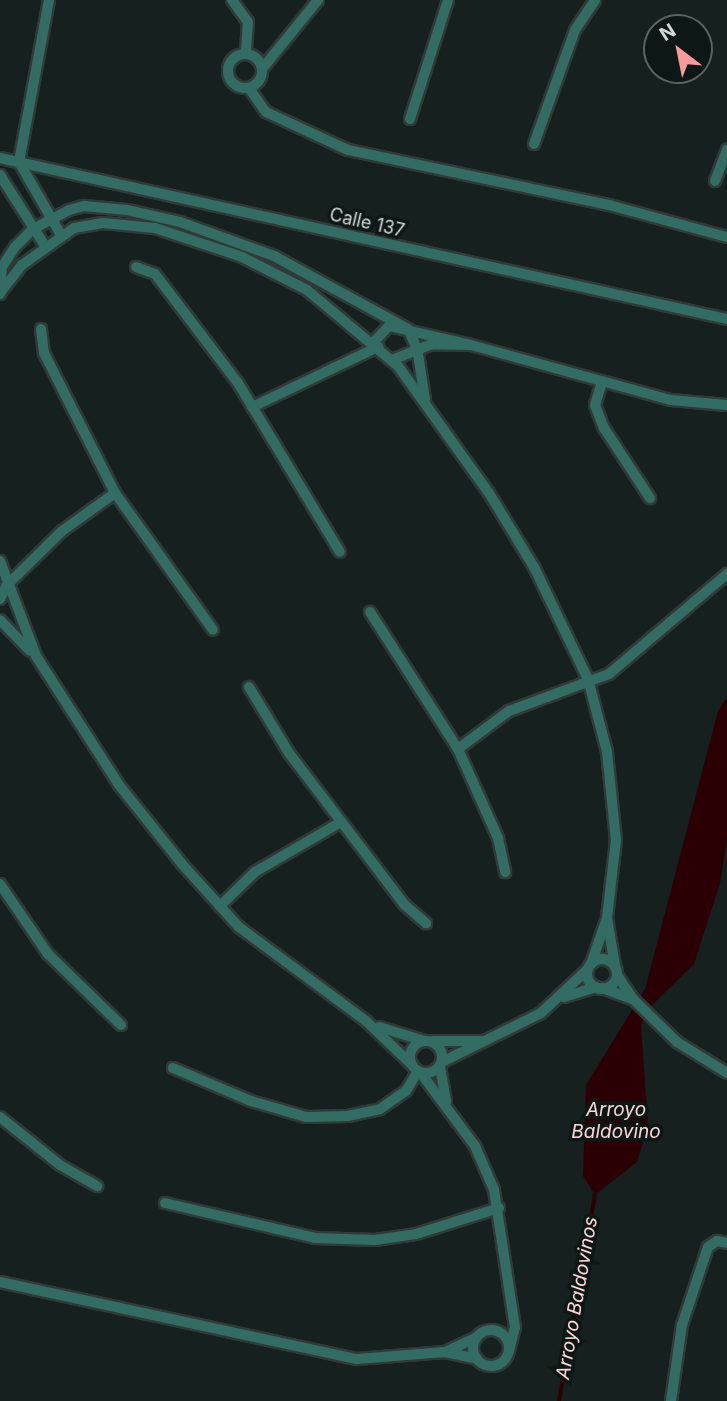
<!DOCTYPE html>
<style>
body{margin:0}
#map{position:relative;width:727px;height:1401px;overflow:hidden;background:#16201e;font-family:Inter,sans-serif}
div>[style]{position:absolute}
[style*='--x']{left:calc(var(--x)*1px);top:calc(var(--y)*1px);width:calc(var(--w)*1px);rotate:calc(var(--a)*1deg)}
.water>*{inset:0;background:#2a0004}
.stream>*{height:3.5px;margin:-1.75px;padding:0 1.75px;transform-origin:1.75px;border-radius:1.75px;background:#2a0004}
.roads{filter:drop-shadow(2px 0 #303a38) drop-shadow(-2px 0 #303a38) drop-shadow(0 2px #303a38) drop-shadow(0 -2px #303a38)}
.minor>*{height:10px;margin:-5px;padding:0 5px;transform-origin:5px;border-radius:5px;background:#336c62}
.minor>.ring{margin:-5px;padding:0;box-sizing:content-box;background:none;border:10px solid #336c62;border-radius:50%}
span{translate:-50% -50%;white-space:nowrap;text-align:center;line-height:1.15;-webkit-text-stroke:7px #0d1715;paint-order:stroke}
.street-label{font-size:18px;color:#d1d8d7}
.water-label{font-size:19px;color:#fed7d8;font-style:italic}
.north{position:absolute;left:643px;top:14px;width:70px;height:70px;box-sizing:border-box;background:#0d1715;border:2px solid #5b6463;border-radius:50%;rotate:328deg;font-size:19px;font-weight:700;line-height:28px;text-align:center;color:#d1d8d7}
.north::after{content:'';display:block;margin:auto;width:24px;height:32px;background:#f59b9e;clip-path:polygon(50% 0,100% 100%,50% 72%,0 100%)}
</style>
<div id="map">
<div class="water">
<div style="clip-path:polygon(727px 697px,727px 839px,720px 883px,694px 964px,653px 1004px,641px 1025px,648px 1126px,637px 1162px,595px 1195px,583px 1176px,586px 1085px,645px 989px,718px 711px)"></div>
</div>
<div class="stream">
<div style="--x:559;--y:1401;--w:209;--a:-80.1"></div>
</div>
<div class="roads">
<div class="minor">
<div style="--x:49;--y:0;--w:165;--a:100.5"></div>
<div style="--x:19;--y:162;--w:84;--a:60.1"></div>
<div style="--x:232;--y:0;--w:27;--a:54"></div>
<div style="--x:248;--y:22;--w:31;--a:94"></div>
<div class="ring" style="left:228px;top:54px;width:24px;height:24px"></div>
<div style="--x:262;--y:69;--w:89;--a:-50.9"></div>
<div style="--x:249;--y:88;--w:29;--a:55"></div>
<div style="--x:266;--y:112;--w:90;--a:24.9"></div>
<div style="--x:348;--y:150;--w:267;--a:11.9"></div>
<div style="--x:609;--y:205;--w:122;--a:15.2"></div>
<div style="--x:410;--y:119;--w:125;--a:-72.3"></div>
<div style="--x:534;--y:144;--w:121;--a:-70.2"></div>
<div style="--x:575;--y:30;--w:36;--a:-56"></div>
<div style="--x:0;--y:158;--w:745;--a:12.49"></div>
<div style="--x:0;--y:175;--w:84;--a:57.6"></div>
<div style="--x:715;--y:181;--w:34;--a:-69"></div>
<div style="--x:136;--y:267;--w:20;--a:20"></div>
<div style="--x:155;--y:274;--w:137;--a:52.7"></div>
<div style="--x:238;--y:383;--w:197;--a:58.9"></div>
<div style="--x:0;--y:293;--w:36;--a:-52"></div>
<div style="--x:22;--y:265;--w:64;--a:-35.4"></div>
<div style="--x:74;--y:228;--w:29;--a:-10"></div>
<div style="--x:103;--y:223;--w:52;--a:5.5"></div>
<div style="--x:155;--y:228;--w:92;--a:18.4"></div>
<div style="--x:242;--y:257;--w:73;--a:26.9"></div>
<div style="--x:307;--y:290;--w:119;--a:39.9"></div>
<div style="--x:398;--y:366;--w:156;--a:54.4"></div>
<div style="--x:489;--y:493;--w:87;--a:58.7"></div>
<div style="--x:534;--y:567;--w:124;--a:64.3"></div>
<div style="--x:588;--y:679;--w:75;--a:75.4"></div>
<div style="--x:607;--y:752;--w:88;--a:84.2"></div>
<div style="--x:616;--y:840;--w:79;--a:96.6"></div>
<div style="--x:607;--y:918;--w:49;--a:109.2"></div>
<div style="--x:0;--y:294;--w:27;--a:-86"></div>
<div style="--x:2;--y:267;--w:24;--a:-57"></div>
<div style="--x:15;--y:247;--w:25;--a:-45"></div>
<div style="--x:33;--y:229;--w:41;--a:-27.8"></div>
<div style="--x:69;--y:210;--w:16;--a:-15"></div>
<div style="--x:84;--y:206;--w:43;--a:5.3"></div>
<div style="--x:127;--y:210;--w:54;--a:12.8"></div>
<div style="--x:180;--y:222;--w:100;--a:19.9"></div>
<div style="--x:274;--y:256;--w:153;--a:28.6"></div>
<div style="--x:408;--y:329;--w:21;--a:65"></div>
<div style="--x:417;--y:348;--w:52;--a:81.1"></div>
<div style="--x:41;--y:329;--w:24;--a:83"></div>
<div style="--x:44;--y:353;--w:157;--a:63.1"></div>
<div style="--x:115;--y:493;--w:168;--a:54.4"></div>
<div style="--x:373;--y:343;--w:23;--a:-47"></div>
<div style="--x:389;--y:326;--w:84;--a:13"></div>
<div style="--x:471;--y:345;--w:39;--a:-179"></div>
<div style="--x:432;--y:344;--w:43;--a:158.2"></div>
<div style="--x:471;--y:345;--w:207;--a:15.4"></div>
<div style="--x:671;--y:400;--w:56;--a:5.1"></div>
<div style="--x:602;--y:382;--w:24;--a:107"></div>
<div style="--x:595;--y:405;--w:25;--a:69"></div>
<div style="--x:604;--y:428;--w:84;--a:56.7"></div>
<div style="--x:252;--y:407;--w:140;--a:-25.5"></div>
<div style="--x:0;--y:561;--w:102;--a:69.2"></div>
<div style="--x:36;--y:656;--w:153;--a:57.2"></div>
<div style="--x:119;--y:785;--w:101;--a:51.4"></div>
<div style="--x:182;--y:864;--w:85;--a:47.9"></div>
<div style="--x:239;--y:927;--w:158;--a:36.5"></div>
<div style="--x:366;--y:1021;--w:64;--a:43.7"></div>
<div style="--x:0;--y:599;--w:14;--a:-65"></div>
<div style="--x:6;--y:586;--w:78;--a:-44.5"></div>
<div style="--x:62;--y:531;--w:65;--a:-35.6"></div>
<div style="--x:370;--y:612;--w:163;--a:57.3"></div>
<div style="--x:458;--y:749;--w:98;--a:65.8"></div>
<div style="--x:498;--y:838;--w:35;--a:78"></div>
<div style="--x:0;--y:620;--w:43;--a:45.9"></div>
<div style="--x:249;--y:687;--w:77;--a:58.8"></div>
<div style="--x:289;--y:753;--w:191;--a:52.7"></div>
<div style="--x:405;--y:905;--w:28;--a:41"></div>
<div style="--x:458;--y:749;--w:64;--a:-36.7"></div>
<div style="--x:509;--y:711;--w:107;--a:-20.3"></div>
<div style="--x:609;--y:674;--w:155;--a:-40.3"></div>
<div style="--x:0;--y:884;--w:85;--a:55.6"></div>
<div style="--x:48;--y:954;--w:102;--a:44.2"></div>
<div style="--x:220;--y:906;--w:49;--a:-44.2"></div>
<div style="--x:255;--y:872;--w:99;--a:-30.2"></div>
<div style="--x:607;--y:918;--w:49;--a:80.5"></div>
<div class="ring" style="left:587px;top:959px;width:20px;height:20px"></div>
<div style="--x:617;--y:975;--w:29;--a:56"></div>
<div style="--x:633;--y:999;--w:62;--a:44.3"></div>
<div style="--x:677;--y:1042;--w:59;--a:31.8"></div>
<div style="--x:602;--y:988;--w:32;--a:20"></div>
<div style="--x:564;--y:997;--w:34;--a:-17"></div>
<div style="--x:379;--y:1027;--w:48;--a:16.9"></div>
<div class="ring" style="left:410px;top:1041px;width:22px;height:22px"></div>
<div style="--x:433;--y:1041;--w:48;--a:0"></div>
<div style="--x:442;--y:1062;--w:110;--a:-26.3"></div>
<div style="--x:541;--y:1013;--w:64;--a:-43.1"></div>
<div style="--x:440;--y:1067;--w:35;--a:80"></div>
<div style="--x:173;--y:1068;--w:85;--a:22.9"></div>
<div style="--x:251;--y:1101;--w:57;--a:16.2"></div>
<div style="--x:306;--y:1117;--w:42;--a:-1.4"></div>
<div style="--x:348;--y:1116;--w:33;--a:-12"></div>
<div style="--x:380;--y:1109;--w:32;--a:-35"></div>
<div style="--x:406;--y:1091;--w:23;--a:-59"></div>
<div style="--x:420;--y:1072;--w:92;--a:53.4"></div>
<div style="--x:475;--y:1146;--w:48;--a:66.6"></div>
<div style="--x:494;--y:1190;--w:139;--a:81.3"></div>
<div style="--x:515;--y:1327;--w:25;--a:104"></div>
<div style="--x:0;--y:1117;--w:77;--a:38.7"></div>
<div style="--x:60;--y:1165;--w:43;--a:29.6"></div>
<div style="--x:165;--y:1203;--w:154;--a:13.1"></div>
<div style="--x:315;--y:1238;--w:60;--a:1.9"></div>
<div style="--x:375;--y:1240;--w:41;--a:-8.3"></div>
<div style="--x:416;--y:1234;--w:87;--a:-17.4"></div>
<div style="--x:0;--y:1282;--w:365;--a:12.2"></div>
<div style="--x:357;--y:1359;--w:88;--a:-4.5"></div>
<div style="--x:445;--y:1352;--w:33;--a:12"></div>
<div class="ring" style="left:473px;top:1330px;width:26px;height:26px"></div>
<div style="--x:445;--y:1352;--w:35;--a:-25"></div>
<div style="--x:671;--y:1401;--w:77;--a:-81.8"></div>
<div style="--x:682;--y:1325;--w:82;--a:-71.6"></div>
<div style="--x:708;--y:1247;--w:11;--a:-34"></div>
<div style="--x:717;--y:1241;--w:10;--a:11"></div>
</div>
</div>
<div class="street-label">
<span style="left:367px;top:223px;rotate:13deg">Calle 137</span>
</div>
<div class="water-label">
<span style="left:616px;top:1121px">Arroyo<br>Baldovino</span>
<span style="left:577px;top:1298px;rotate:-80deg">Arroyo Baldovinos</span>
</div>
<div class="north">N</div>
</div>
